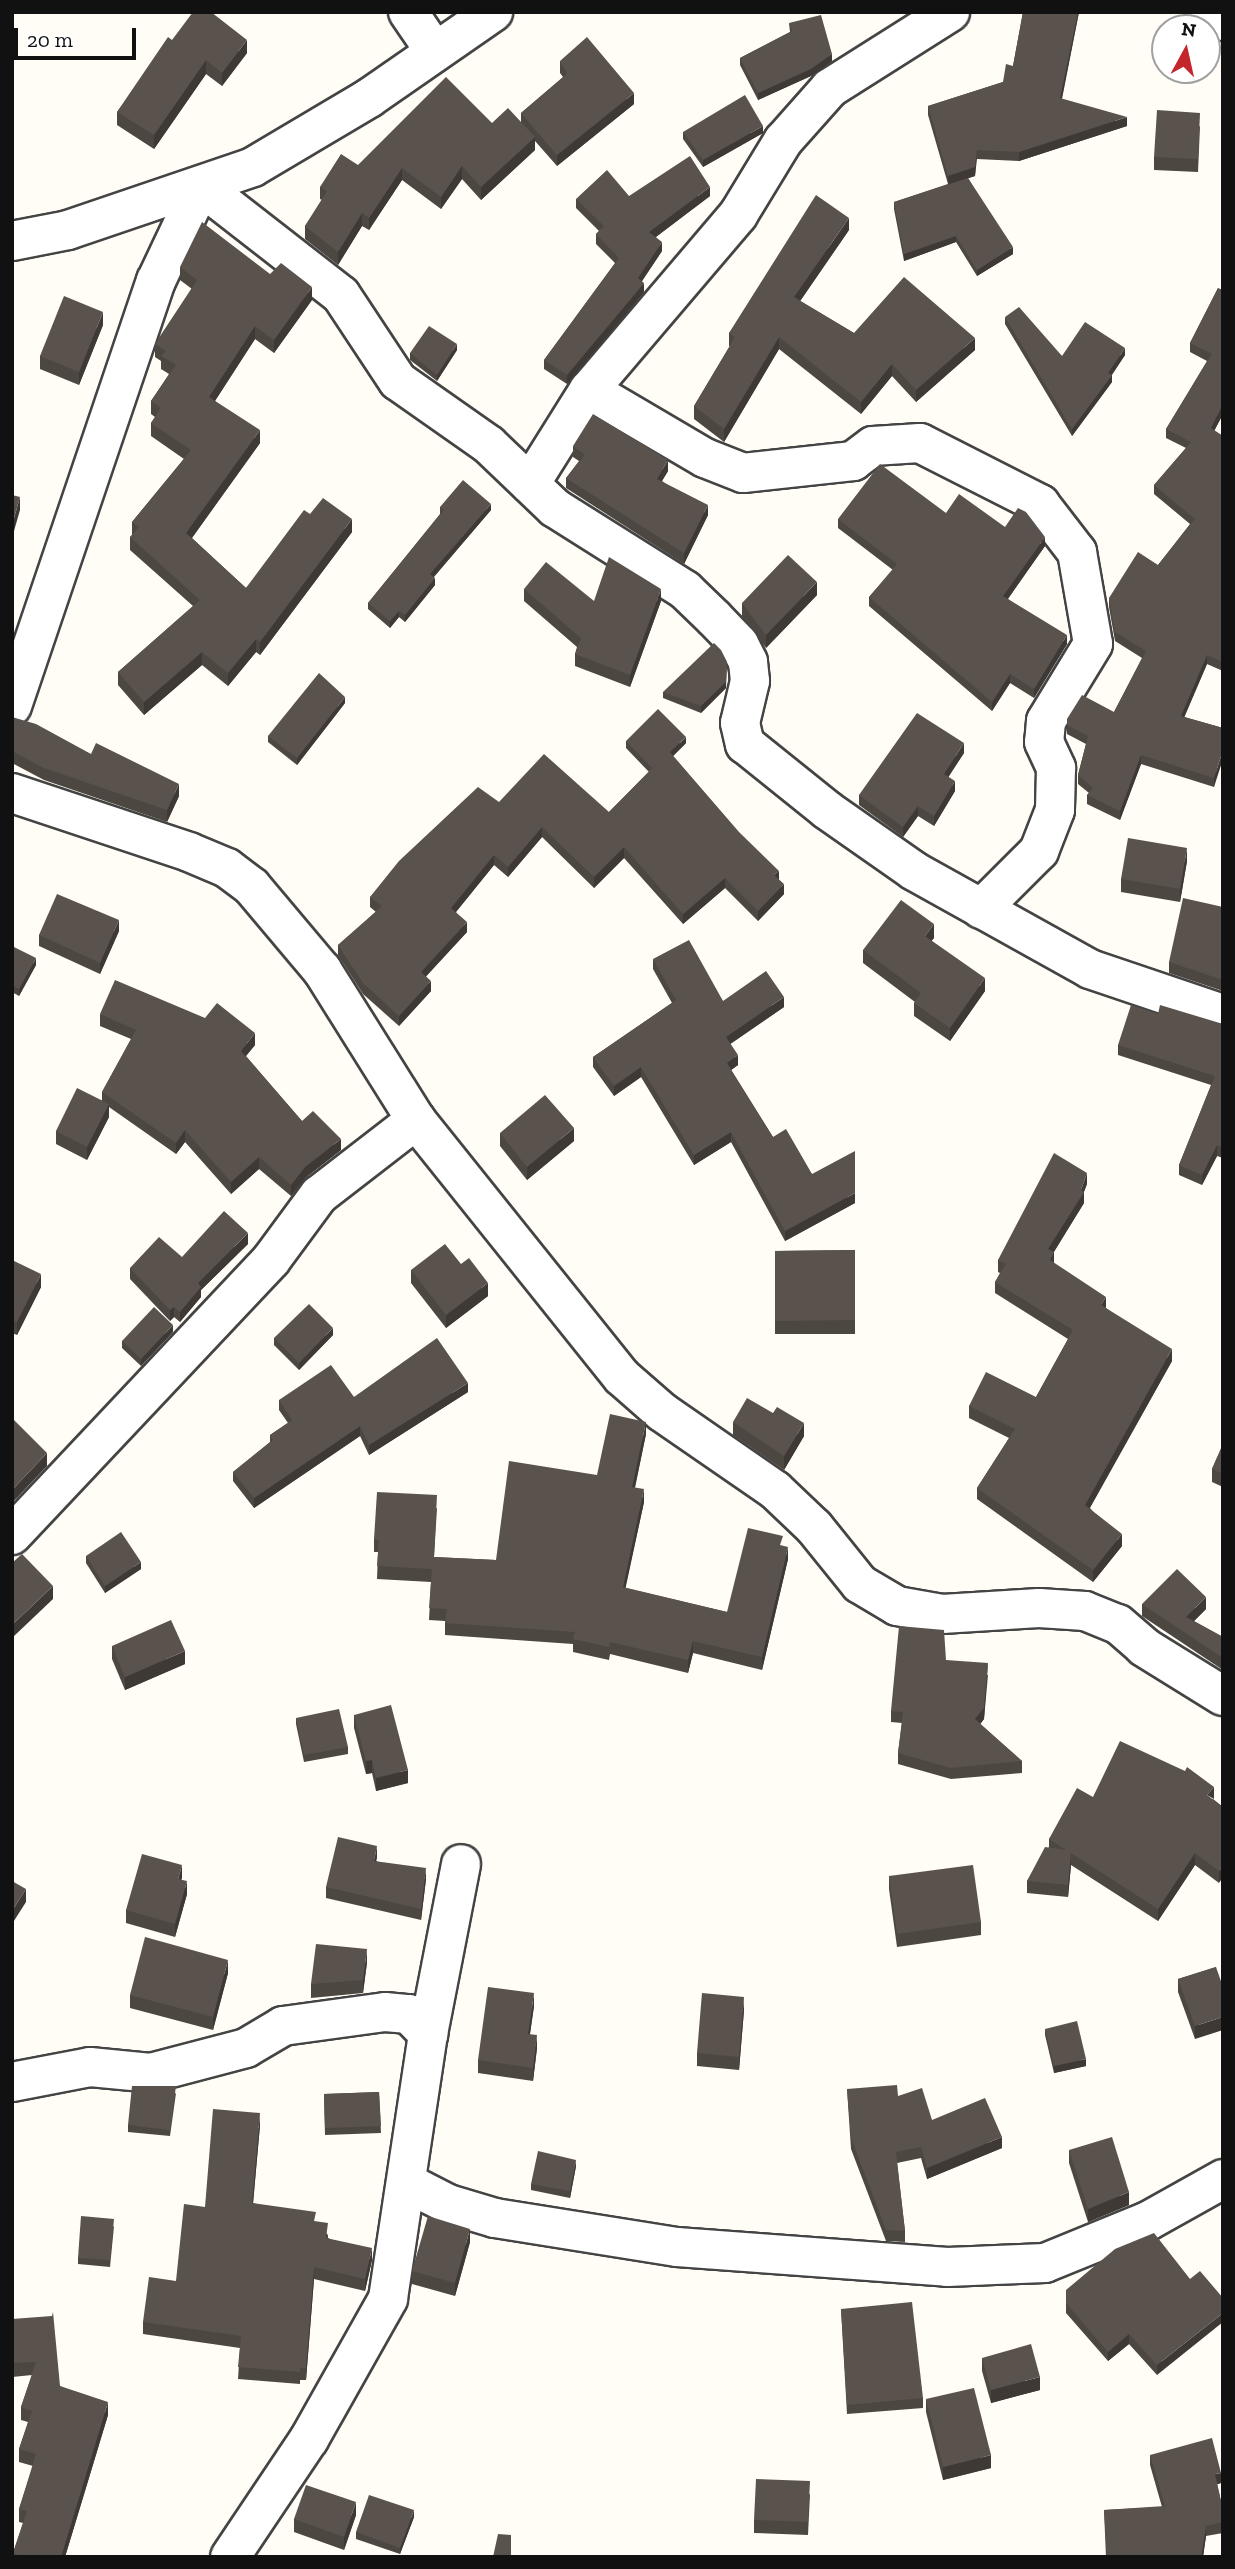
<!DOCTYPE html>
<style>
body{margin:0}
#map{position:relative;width:1235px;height:2569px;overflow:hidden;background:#fffdf5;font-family:"Zilla Slab",serif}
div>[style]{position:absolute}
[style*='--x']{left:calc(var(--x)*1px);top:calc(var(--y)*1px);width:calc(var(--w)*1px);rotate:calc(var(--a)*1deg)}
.roads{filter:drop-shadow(2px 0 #444) drop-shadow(-2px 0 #444) drop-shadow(0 2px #444) drop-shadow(0 -2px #444)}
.minor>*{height:38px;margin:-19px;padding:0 19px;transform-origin:19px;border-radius:19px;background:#fff}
.wall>*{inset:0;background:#4d4742}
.shaded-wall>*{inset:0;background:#3f3936}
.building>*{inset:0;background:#5a524d}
span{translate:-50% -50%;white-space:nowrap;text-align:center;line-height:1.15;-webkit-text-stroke:7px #fff;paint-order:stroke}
.frame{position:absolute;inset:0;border:14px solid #111;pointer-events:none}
.north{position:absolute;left:1151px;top:14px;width:70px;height:70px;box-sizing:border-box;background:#fff;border:2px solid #a0a0a0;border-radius:50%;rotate:8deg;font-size:19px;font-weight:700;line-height:28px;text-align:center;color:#111}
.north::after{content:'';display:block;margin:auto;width:24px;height:32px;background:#c4262e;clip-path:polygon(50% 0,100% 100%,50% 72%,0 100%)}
.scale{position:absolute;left:14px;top:28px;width:122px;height:32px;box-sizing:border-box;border:4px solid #111;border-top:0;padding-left:9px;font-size:21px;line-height:24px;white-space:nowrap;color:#111;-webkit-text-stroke:5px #fff;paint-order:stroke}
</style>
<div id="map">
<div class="roads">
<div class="minor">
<div style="--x:408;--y:12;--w:46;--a:55.6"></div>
<div style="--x:1205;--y:12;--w:20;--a:27"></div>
<div style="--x:12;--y:241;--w:57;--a:-11.1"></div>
<div style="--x:68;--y:230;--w:195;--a:-18.8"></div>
<div style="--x:253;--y:167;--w:135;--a:-30.7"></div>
<div style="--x:369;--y:98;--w:151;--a:-34.7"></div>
<div style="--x:589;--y:390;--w:134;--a:30.4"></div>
<div style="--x:705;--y:458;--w:41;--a:21.5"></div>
<div style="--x:743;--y:473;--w:111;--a:-6.2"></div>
<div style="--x:853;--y:461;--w:25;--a:-37"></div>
<div style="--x:873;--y:446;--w:47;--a:-3.7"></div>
<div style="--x:920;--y:443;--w:135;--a:26.9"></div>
<div style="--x:1040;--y:504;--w:61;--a:52.4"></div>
<div style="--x:1077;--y:552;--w:93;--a:80.1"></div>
<div style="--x:1093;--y:644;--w:90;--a:121.4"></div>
<div style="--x:1046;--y:721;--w:21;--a:95"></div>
<div style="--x:1044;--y:742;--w:29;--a:65"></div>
<div style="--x:1056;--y:768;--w:42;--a:91.4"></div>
<div style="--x:1055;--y:810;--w:44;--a:111.3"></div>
<div style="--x:1039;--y:851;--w:82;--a:135"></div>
<div style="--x:530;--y:484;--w:111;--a:-57.9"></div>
<div style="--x:589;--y:390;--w:230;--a:-49.6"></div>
<div style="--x:738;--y:215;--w:87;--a:-58.7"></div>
<div style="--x:783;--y:141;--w:71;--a:-48.4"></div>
<div style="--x:830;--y:88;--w:142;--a:-32.3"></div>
<div style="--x:12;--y:706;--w:449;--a:-71.3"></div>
<div style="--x:156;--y:281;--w:105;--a:-64.7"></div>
<div style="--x:201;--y:186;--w:177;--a:37.9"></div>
<div style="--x:341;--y:295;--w:103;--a:56.5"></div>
<div style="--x:398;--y:381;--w:111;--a:35.1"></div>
<div style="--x:489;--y:445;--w:91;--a:43.7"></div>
<div style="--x:555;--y:508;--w:154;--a:32.2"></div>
<div style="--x:685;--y:590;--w:40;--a:44"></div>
<div style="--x:714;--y:618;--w:36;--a:46"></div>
<div style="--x:739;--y:644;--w:20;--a:63"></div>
<div style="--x:748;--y:662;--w:19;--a:84"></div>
<div style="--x:750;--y:681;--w:43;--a:103.4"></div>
<div style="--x:740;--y:723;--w:22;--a:77"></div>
<div style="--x:745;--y:744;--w:105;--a:38.8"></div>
<div style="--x:827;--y:810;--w:106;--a:35"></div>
<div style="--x:914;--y:871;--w:201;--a:29.1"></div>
<div style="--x:1090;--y:969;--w:140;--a:18.7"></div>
<div style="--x:12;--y:793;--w:187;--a:18.4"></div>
<div style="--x:189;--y:852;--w:41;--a:22.8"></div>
<div style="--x:227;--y:868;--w:31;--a:37"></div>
<div style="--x:252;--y:887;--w:109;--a:49.9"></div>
<div style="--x:322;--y:970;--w:177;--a:57.9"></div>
<div style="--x:416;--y:1120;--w:329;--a:51.3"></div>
<div style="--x:622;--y:1377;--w:53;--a:41.2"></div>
<div style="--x:662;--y:1412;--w:137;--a:34.6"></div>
<div style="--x:775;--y:1490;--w:54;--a:43.5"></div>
<div style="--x:814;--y:1527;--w:73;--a:51.1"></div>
<div style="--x:860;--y:1584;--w:43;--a:30.7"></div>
<div style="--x:897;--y:1606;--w:46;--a:10.1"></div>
<div style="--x:942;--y:1614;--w:97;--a:-3.5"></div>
<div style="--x:1039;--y:1608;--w:46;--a:3.7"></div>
<div style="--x:1085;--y:1611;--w:35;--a:22"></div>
<div style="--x:1118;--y:1624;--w:35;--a:41"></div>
<div style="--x:1144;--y:1647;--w:93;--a:31.8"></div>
<div style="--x:12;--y:1535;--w:378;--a:-46.7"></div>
<div style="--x:271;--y:1260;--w:81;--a:-53.6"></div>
<div style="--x:319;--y:1195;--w:123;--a:-37.7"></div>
<div style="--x:428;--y:2034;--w:173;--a:-79"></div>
<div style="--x:12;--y:2082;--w:79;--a:-10.9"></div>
<div style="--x:90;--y:2067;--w:61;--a:5.6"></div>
<div style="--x:151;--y:2073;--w:98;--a:-14.7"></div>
<div style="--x:246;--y:2048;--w:43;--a:-30.7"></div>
<div style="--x:283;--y:2026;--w:103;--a:-7.8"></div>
<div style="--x:385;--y:2012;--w:24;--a:5"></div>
<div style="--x:409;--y:2014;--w:28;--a:46"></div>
<div style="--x:428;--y:2034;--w:268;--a:98.6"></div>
<div style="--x:388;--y:2299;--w:161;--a:119.4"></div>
<div style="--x:309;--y:2439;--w:142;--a:123.8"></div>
<div style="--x:407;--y:2183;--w:46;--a:27.1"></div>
<div style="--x:448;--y:2204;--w:49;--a:16.6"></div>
<div style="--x:495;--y:2218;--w:184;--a:9.1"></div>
<div style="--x:677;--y:2247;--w:271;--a:4.2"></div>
<div style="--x:947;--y:2267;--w:98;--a:-2.3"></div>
<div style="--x:1045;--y:2263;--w:111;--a:-22.2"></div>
<div style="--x:1148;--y:2221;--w:86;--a:-29.2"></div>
</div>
</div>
<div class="wall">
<div style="clip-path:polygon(1023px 12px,1079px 12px,1062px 99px,1127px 126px,1019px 161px,977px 159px,975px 176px,968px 178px,1013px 254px,977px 276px,956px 242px,904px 261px,894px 209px,894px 202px,948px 184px,928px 115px,928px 106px,1003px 82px,1013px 66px)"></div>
<div style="clip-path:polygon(789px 23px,832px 61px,811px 76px,758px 100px,740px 65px,740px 58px,790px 32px)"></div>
<div style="clip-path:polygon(172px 40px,247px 53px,222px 86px,206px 74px,154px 149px,117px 125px,117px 112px)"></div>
<div style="clip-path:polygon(560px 61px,634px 104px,557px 166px,535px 141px,535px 150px,481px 200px,462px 179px,441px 209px,402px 180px,369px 230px,362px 226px,338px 265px,305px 239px,305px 226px,322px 200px,320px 199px,320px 187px,358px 165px,492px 123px,521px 122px,521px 113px,563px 77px,560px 73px)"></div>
<div style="clip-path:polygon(1200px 126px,1198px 172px,1154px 170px,1154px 157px)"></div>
<div style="clip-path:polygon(683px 132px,763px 133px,703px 167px,683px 139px)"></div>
<div style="clip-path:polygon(629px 196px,710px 196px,656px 237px,662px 251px,642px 281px,644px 292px,567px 384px,544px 369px,544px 360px,615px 263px,596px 244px,596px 234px,599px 231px,576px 208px,576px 199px)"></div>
<div style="clip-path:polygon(849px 230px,800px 301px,854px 333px,975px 350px,916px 402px,892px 376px,861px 414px,779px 349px,724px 442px,694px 419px,694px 406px,730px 346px,729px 346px,729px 333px)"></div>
<div style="clip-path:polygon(180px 267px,270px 274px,312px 300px,274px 353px,255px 339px,215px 401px,260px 443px,192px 538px,246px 588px,310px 514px,352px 532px,260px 655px,256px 652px,228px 686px,202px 665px,144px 715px,118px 685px,118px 672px,193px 606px,130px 550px,130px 537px,132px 535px,132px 522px,184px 459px,151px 436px,151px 423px,155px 417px,151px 414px,151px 401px,169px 374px,161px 369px,161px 361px,155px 357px,155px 344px,192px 289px,180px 280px)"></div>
<div style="clip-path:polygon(1218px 288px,1223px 414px,1214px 431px,1223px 436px,1223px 671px,1207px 664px,1184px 717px,1223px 728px,1214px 787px,1141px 764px,1120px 820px,1087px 804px,1087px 795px,1089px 793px,1078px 784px,1078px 775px,1086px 744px,1067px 734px,1067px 719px,1114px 712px,1142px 658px,1115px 641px,1109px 607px,1109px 598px,1158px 565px,1190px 524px,1154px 494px,1154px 485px,1186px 448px,1166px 438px,1166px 429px,1207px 361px,1190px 352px,1190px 343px)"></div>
<div style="clip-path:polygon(1005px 317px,1062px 356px,1125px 355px,1112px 375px,1112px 382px,1072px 436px,1005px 324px)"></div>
<div style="clip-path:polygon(103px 325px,79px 385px,40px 369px,40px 356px)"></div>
<div style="clip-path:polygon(457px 350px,437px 381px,410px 360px,410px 353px)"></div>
<div style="clip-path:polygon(573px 446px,668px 471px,662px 481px,708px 515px,684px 564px,566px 488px,566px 478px,579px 461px,573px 457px)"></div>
<div style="clip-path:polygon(440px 507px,491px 510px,434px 577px,435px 585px,405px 622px,399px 617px,390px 628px,368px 609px,368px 603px,440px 514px)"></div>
<div style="clip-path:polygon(946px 513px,1005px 527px,1045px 546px,1008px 599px,1067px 644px,1034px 698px,1010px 683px,992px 711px,869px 606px,869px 597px,893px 570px,838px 528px,838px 519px)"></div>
<div style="clip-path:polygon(524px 589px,594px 601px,661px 601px,630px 687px,575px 666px,575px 654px,577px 647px,524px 601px)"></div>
<div style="clip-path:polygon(817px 595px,766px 648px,742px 616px,742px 603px)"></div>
<div style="clip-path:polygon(726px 688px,701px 713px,663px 698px,663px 692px)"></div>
<div style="clip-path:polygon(345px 703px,297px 765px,268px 742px,268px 736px)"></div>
<div style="clip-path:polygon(12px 717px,179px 796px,167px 822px,44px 780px,12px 763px)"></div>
<div style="clip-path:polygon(626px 741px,686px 743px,673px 756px,779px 880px,784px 894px,758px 921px,725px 888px,683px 924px,624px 858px,594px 888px,542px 837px,508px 877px,494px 865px,456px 912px,467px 932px,426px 976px,431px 991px,399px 1026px,363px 994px,338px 955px,338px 945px,376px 912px,370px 907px,370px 897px,499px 802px,609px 812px,649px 772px,626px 748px)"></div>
<div style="clip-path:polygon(964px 753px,948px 776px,955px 791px,934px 826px,918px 816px,903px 837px,859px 805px,859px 795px)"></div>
<div style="clip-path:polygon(1187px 861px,1180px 902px,1121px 892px,1121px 879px)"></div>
<div style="clip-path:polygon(1223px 907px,1223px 991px,1169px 973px,1169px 962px)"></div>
<div style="clip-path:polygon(119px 931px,100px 974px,39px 946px,39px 935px)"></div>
<div style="clip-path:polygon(934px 938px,931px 941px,985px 991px,950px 1041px,914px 1016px,914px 1003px,915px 1002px,863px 963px,863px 950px)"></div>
<div style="clip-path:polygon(12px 946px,36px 965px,19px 996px,12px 992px)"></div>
<div style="clip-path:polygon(653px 959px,723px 1001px,784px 1007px,730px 1044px,738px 1065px,731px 1070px,773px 1137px,812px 1174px,855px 1203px,785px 1241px,731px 1142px,694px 1165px,641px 1077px,614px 1096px,593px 1067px,593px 1057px,672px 1003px,653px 969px)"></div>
<div style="clip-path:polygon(100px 1014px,255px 1045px,246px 1056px,302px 1121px,341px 1150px,305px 1178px,291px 1196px,259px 1169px,231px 1194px,185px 1142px,176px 1154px,109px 1107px,109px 1117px,87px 1160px,56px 1144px,56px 1131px,102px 1100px,102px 1092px,131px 1039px,100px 1026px)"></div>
<div style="clip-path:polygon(1158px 1014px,1223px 1024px,1223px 1158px,1217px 1156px,1202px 1185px,1179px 1175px,1179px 1165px,1211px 1085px,1118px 1055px,1118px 1045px)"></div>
<div style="clip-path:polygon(500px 1133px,574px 1141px,527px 1180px,500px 1146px)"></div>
<div style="clip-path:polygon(1087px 1184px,1084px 1191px,1084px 1203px,1054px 1252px,1054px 1263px,1106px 1308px,1172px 1361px,1090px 1508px,1122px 1546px,1093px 1582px,977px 1499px,977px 1488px,1009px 1438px,969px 1418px,969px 1406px,1036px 1397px,1068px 1339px,995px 1293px,995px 1282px,1000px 1273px,998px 1272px,998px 1260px)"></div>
<div style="clip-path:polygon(248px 1244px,201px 1290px,201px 1297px,180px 1322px,174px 1317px,170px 1321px,130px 1279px,130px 1268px)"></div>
<div style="clip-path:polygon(855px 1250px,855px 1334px,775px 1334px,775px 1251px)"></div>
<div style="clip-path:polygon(12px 1260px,41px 1287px,17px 1335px,12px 1333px)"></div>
<div style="clip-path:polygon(461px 1264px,488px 1296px,446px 1328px,411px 1283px,411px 1270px)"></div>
<div style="clip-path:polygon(173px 1332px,141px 1366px,122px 1348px,122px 1341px)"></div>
<div style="clip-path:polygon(333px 1335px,299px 1370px,274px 1345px,274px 1338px)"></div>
<div style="clip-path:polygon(468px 1392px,369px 1455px,360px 1436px,254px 1508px,233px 1481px,233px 1472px,270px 1442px,270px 1435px,288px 1423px,279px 1410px,279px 1400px)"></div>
<div style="clip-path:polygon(733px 1422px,804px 1436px,784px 1470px,733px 1435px)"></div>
<div style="clip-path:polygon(646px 1434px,635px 1488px,644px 1502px,625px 1588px,727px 1612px,783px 1546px,788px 1559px,762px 1670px,693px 1653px,688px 1673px,610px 1654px,609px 1660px,573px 1652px,573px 1644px,445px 1635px,445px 1621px,429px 1620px,431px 1582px,377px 1579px,378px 1552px,374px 1552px,374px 1539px,437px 1508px,434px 1557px,496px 1560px)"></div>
<div style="clip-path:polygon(1223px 1444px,1223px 1487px,1212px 1482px,1212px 1469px)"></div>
<div style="clip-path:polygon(86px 1556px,141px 1569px,105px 1593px,86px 1563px)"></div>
<div style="clip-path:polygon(1142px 1604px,1206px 1609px,1194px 1621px,1223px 1637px,1223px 1670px,1142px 1616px)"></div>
<div style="clip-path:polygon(112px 1646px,185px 1664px,125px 1690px,112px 1659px)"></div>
<div style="clip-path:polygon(946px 1660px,988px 1675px,984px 1719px,980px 1724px,1022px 1761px,1022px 1773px,951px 1779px,898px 1764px,898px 1753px,902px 1723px,891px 1722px,891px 1711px)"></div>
<div style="clip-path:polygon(354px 1715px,408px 1783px,376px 1791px,372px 1773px,366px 1774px,354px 1728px)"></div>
<div style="clip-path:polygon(296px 1718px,348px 1747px,348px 1754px,304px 1762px,296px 1724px)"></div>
<div style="clip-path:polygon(1093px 1797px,1213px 1799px,1223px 1807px,1219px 1883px,1195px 1865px,1158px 1921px,1071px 1865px,1068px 1897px,1027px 1893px,1027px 1881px,1049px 1847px,1049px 1839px)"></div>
<div style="clip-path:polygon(377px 1857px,376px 1861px,426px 1879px,421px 1920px,326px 1898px,326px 1887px)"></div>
<div style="clip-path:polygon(889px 1876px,981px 1922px,981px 1935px,897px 1947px,889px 1889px)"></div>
<div style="clip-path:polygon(182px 1880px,187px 1894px,175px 1937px,126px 1923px,126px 1910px)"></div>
<div style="clip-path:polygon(367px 1962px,363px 1993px,311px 1998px,311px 1984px)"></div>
<div style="clip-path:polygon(1216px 1967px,1195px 2039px,1178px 1992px,1178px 1979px)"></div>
<div style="clip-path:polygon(228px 1973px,213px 2030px,130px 2008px,130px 1995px)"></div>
<div style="clip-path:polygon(534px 2006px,530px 2034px,537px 2048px,533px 2081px,478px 2073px,478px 2060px)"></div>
<div style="clip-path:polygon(744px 2010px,739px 2070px,697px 2066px,697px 2053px)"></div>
<div style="clip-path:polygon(1045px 2029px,1086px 2066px,1054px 2073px,1045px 2035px)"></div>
<div style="clip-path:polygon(847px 2089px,898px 2096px,932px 2120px,1002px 2148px,927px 2179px,921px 2158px,897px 2163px,905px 2231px,905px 2242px,886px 2241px,851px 2149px)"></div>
<div style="clip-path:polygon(379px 2092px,381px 2133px,325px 2135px,324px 2094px)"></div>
<div style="clip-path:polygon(176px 2093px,170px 2136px,128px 2132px,128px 2125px)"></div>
<div style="clip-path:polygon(260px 2125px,253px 2203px,316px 2222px,328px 2235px,328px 2238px,372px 2260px,365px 2291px,314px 2279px,306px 2380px,300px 2380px,300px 2384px,238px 2379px,240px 2348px,143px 2334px,143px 2322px,176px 2281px)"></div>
<div style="clip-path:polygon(1069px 2150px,1129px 2205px,1088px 2222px,1069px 2163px)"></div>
<div style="clip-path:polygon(576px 2166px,570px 2198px,531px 2190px,531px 2184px)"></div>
<div style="clip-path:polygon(114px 2226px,110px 2267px,78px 2264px,78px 2258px)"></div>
<div style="clip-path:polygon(470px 2242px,455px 2296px,412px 2284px,412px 2271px)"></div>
<div style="clip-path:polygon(1190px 2279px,1157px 2375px,1129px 2344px,1108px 2361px,1066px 2313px,1066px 2290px)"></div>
<div style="clip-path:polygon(841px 2309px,923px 2398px,923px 2408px,847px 2414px)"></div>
<div style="clip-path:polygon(12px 2319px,60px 2386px,108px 2415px,65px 2557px,13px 2557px,13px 2553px,23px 2523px,19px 2522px,19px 2509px,33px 2466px,19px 2462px,19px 2449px,28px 2422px,21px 2420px,21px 2407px,32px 2375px,12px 2377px)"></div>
<div style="clip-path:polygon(982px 2358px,1040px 2390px,991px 2403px,982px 2371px)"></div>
<div style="clip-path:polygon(926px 2399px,991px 2468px,943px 2480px,926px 2412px)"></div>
<div style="clip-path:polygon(1150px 2455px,1221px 2483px,1217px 2484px,1223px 2510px,1223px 2533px,1206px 2536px,1203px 2557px,1106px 2557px,1104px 2510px,1162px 2507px,1150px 2465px)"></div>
<div style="clip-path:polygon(810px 2494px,808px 2535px,754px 2533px,754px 2520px)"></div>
<div style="clip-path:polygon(356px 2515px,344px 2550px,294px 2532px,294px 2519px)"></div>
<div style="clip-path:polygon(414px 2517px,400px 2554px,356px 2539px,356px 2532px)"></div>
</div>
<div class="shaded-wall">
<div style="clip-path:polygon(1078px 12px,1079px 12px,1060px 107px,1060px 98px)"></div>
<div style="clip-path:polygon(247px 40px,247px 53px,222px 86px,222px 73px)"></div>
<div style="clip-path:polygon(832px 54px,832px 61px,811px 76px,758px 100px,758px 93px)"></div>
<div style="clip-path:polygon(206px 60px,206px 74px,154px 149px,154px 135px)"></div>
<div style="clip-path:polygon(634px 93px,634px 104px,557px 166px,557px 155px)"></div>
<div style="clip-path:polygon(1127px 117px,1127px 126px,1019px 161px,1019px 152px)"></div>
<div style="clip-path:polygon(763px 126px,763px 133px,703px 167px,703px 160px)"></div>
<div style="clip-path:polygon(535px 137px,535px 150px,481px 200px,481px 187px)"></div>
<div style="clip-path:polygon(977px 150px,975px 176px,948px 185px,948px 176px)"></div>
<div style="clip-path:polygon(462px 166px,462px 179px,441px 209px,441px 197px)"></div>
<div style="clip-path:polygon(402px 168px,402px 180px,369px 230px,369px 218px)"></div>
<div style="clip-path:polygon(710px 187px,710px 196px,649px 242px,649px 232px)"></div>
<div style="clip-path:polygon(362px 213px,362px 226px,338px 265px,338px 252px)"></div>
<div style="clip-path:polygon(849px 218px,849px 230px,794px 310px,794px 297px)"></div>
<div style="clip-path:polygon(956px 236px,956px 242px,904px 261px,904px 254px)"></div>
<div style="clip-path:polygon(662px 242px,662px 251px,638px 287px,638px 278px)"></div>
<div style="clip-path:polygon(1013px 247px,1013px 254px,977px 276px,977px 270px)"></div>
<div style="clip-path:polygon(644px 283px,644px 292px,567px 384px,567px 375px)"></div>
<div style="clip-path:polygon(312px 287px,312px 300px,274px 353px,274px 340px)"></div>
<div style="clip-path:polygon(103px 312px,103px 325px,79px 385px,79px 372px)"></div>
<div style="clip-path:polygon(255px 326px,255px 339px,209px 410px,209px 397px)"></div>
<div style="clip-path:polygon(779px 337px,779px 349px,724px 442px,724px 429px)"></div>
<div style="clip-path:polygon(975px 338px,975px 350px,916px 402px,916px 390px)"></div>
<div style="clip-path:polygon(457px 344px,457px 350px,437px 381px,437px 375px)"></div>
<div style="clip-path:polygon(1125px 348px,1125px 355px,1108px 380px,1108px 373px)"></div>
<div style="clip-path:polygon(892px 364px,892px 376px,861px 414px,861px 402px)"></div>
<div style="clip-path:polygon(1112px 375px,1112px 382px,1072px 436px,1072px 429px)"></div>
<div style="clip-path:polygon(1223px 404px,1223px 414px,1211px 437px,1211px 428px)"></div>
<div style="clip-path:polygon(260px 430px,260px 443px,186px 546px,186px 533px)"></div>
<div style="clip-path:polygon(668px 460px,668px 471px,657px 489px,657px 479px)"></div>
<div style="clip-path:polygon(20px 497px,20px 510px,12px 538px,12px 525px)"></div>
<div style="clip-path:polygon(491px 504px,491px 510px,430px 581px,430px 574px)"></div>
<div style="clip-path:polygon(708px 505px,708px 515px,684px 564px,684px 553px)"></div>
<div style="clip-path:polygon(352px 519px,352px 532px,260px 655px,260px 642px)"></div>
<div style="clip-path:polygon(1045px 537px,1045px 546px,1003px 605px,1003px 596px)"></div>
<div style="clip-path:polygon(435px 578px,435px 585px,405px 622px,405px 615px)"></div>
<div style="clip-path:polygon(817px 582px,817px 595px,766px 648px,766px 635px)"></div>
<div style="clip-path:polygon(661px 589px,661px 601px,630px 687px,630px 675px)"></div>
<div style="clip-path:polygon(399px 611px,399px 617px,390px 628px,390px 621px)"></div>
<div style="clip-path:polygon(1067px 635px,1067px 644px,1034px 698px,1034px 689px)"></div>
<div style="clip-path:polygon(256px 639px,256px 652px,228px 686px,228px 673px)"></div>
<div style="clip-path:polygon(202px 652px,202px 665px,144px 715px,144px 702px)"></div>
<div style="clip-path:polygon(1207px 655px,1207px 664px,1181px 725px,1181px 716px)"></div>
<div style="clip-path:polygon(727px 662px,726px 688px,701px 713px,701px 706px)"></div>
<div style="clip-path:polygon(1010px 674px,1010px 683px,992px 711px,992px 702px)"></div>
<div style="clip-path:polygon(345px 697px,345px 703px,297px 765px,297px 758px)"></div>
<div style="clip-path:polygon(686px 737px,686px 743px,653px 776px,653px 769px)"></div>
<div style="clip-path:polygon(964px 743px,964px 753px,944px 784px,944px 774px)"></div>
<div style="clip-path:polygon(1223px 750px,1223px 759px,1214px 787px,1214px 778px)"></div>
<div style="clip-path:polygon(1141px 755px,1141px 764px,1120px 820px,1120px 811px)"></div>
<div style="clip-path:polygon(955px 781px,955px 791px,934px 826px,934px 816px)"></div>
<div style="clip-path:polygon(179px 784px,179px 796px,167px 822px,167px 810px)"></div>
<div style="clip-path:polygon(918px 806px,918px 816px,903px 837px,903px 827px)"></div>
<div style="clip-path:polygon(542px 827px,542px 837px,508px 877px,508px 867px)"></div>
<div style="clip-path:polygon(624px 847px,624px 858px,594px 888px,594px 877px)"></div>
<div style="clip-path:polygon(1187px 848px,1187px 861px,1180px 902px,1180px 889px)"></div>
<div style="clip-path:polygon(494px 855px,494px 865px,451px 918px,451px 908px)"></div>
<div style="clip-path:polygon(779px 871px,779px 881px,774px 875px)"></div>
<div style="clip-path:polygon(725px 878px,725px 888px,683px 924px,683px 914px)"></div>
<div style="clip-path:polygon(784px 884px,784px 894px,758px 921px,758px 911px)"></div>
<div style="clip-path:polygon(119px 920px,119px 931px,100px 974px,100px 963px)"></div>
<div style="clip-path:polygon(467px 922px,467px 932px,421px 982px,421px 972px)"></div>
<div style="clip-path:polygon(934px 924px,934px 938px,925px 949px,925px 936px)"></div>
<div style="clip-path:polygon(36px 958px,36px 965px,19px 996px,19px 989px)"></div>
<div style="clip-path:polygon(985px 978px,985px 991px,950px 1041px,950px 1028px)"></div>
<div style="clip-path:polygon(431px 981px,431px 991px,399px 1026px,399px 1016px)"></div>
<div style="clip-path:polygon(784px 997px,784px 1007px,726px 1047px,726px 1037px)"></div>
<div style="clip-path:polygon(255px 1033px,255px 1045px,241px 1062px,241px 1051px)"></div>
<div style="clip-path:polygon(738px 1055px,738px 1065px,727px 1073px,727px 1063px)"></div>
<div style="clip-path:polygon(641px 1067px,641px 1077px,614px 1096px,614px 1086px)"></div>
<div style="clip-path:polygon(109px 1104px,109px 1117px,87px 1160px,87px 1147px)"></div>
<div style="clip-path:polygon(574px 1128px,574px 1141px,527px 1180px,527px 1167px)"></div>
<div style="clip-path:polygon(185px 1130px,185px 1142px,176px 1154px,176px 1143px)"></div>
<div style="clip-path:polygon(731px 1132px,731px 1142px,694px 1165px,694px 1155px)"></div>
<div style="clip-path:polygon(341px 1139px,341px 1150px,305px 1178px,291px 1196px,291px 1185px,305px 1167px)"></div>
<div style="clip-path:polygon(1217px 1145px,1217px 1156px,1202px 1185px,1202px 1175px)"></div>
<div style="clip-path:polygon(259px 1157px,259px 1169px,231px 1194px,231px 1182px)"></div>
<div style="clip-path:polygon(1087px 1173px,1087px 1184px,1084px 1192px,1084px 1203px,1048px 1261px,1048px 1249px,1081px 1190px)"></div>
<div style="clip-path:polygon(855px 1193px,855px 1203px,785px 1241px,785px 1231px)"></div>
<div style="clip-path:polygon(248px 1233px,248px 1244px,201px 1290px,201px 1297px,180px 1322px,180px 1312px,198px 1283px)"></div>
<div style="clip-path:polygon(1054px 1252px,1054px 1264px,1050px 1260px)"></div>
<div style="clip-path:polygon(41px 1274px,41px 1287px,17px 1335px,17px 1322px)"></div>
<div style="clip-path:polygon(488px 1283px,488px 1296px,446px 1328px,446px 1315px)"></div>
<div style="clip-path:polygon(1106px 1297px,1106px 1308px,1101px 1305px)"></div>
<div style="clip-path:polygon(174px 1307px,174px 1317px,170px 1321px,170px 1310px)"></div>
<div style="clip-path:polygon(173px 1325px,173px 1332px,141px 1366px,141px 1359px)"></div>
<div style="clip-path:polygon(333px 1328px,333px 1335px,299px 1370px,299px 1363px)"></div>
<div style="clip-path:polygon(1172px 1349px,1172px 1361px,1085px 1516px,1085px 1505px)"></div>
<div style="clip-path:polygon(468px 1383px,468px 1392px,369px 1455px,369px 1445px)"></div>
<div style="clip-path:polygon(646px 1422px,646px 1434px,632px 1500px,632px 1487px)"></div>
<div style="clip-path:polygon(804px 1423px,804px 1436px,784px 1470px,784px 1456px)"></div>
<div style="clip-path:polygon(360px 1426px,360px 1436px,254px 1508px,254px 1498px)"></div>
<div style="clip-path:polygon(47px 1453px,47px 1466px,12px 1503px,12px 1490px)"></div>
<div style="clip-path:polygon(644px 1489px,644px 1502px,623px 1600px,623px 1587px)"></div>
<div style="clip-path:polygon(1122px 1534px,1122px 1546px,1093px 1582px,1093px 1570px)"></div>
<div style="clip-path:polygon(788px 1547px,788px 1559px,762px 1670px,762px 1657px)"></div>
<div style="clip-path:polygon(141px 1562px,141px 1569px,105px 1593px,105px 1586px)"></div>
<div style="clip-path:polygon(53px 1586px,53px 1599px,12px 1638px,12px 1625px)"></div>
<div style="clip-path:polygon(1206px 1597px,1206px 1609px,1186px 1629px,1186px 1617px)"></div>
<div style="clip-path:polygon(693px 1641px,693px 1653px,688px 1673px,688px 1660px)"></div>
<div style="clip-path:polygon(185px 1651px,185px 1664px,125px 1690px,125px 1677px)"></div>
<div style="clip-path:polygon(988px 1663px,984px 1719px,975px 1731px,975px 1719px)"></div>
<div style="clip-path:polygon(372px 1760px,372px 1773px,366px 1774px,366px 1761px)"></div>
<div style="clip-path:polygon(408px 1770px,408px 1783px,376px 1791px,376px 1778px)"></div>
<div style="clip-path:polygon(1214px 1787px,1214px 1799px,1207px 1795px)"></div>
<div style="clip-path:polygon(377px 1846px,377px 1857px,374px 1872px,374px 1861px)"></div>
<div style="clip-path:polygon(1071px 1853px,1071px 1865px,1068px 1897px,1068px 1885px)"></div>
<div style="clip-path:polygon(1195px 1853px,1195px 1865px,1158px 1921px,1158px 1909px)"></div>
<div style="clip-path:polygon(182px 1865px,182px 1878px,178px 1892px,178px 1879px)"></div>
<div style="clip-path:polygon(1223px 1865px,1223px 1877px,1219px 1883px,1219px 1871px)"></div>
<div style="clip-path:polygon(426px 1868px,426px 1879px,421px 1920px,421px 1909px)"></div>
<div style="clip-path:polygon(187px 1881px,187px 1894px,175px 1937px,175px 1924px)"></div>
<div style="clip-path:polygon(26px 1889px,26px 1902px,12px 1924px,12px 1911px)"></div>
<div style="clip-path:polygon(367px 1949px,367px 1962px,363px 1993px,363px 1980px)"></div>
<div style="clip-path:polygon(228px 1960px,228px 1973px,213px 2030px,213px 2017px)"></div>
<div style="clip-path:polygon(534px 1993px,534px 2006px,528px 2047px,528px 2034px)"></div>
<div style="clip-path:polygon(744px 1997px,744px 2010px,739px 2070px,739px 2057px)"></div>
<div style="clip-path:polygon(1223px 2017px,1223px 2030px,1195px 2039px,1195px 2026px)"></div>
<div style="clip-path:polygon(537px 2035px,537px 2048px,533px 2081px,533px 2068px)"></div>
<div style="clip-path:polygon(1086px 2059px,1086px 2066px,1054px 2073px,1054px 2066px)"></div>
<div style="clip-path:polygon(260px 2113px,260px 2125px,252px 2215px,252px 2203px)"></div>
<div style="clip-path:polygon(1002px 2137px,1002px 2148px,927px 2179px,927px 2168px)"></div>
<div style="clip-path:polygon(576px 2160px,576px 2166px,570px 2198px,570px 2191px)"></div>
<div style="clip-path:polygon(1129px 2192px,1129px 2205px,1088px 2222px,1088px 2209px)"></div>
<div style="clip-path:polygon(470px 2229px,470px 2242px,455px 2296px,455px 2283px)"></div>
<div style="clip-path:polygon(372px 2248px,372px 2260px,365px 2291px,365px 2279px)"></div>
<div style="clip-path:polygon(314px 2267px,314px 2279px,306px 2380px,306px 2368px)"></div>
<div style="clip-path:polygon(1223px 2313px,1223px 2322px,1157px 2375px,1157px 2365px)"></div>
<div style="clip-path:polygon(1129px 2334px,1129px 2344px,1108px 2361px,1108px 2352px)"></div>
<div style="clip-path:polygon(1040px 2377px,1040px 2390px,991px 2403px,991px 2390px)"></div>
<div style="clip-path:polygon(108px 2402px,108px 2415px,65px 2557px,61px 2557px)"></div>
<div style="clip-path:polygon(991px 2455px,991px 2468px,943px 2480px,943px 2467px)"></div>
<div style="clip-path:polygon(1221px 2473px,1221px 2483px,1215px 2485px,1215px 2474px)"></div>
<div style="clip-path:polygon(356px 2502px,356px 2515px,344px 2550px,344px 2537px)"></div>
<div style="clip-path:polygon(414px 2510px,414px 2517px,400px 2554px,400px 2548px)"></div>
<div style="clip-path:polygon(1206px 2526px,1206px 2536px,1203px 2557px,1201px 2557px)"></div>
</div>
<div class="building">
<div style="clip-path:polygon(193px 12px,211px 12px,247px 40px,222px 73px,206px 60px,154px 135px,117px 112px,168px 37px,172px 40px)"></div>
<div style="clip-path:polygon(1023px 12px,1078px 12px,1060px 98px,1127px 117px,1019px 152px,977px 150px,975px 167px,948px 176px,928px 106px,1003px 82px,1006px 64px,1013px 66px)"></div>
<div style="clip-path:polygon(821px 15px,832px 54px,811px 69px,758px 93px,740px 58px,792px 31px,789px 23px)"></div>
<div style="clip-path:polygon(587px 37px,634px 93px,557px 155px,521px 113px,567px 74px,560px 61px)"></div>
<div style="clip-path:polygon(446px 77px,492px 123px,508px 108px,535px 137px,481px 187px,462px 166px,441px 197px,402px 168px,369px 218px,362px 213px,338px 252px,305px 226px,327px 191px,320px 187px,341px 154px,358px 165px)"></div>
<div style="clip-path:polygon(745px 95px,763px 126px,703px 160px,683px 132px)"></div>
<div style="clip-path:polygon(1157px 110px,1200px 113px,1198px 159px,1154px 157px)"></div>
<div style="clip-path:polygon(690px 156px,710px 187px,649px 232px,662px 242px,638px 278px,644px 283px,567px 375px,544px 360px,619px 258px,596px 234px,604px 226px,576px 199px,607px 170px,629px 196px)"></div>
<div style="clip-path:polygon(968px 178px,1013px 247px,977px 270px,956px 236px,904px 254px,894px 202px)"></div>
<div style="clip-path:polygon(816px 195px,849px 218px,794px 297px,854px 333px,904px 277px,975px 338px,916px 390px,892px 364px,861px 402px,779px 337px,724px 429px,694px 406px,735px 337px,729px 333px)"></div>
<div style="clip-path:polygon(202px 222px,270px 274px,281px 263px,312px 287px,274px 340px,255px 326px,209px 397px,260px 430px,186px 533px,246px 588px,304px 510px,310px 514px,323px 498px,352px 519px,260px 642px,256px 639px,228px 673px,202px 652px,144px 702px,118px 672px,200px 600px,130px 537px,139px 527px,132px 522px,191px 450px,151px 423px,161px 408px,151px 401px,176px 365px,161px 356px,166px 351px,155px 344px,197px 280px,180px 267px)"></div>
<div style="clip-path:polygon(1218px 288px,1223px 290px,1223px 404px,1211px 428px,1223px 436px,1223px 662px,1207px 655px,1181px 716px,1223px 728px,1223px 750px,1214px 778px,1141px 755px,1120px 811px,1087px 795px,1093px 788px,1078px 775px,1088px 736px,1067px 725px,1067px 719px,1082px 695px,1114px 712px,1146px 651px,1115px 632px,1109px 598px,1138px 552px,1158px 565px,1195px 519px,1154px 485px,1191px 442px,1166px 429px,1212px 354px,1190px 343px)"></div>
<div style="clip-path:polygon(64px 296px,103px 312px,79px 372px,40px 356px)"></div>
<div style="clip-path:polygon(1019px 307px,1062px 356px,1085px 322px,1125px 348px,1108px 373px,1112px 375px,1072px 429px,1005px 317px)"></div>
<div style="clip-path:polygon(429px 326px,457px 344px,437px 375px,410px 353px)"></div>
<div style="clip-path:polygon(593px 414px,668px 460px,657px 479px,708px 505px,684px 553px,566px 478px,585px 455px,573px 446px)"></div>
<div style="clip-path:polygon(880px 464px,946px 513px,959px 494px,1005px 527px,1018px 508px,1026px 512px,1045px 537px,1003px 596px,1067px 635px,1034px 689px,1010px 674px,992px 702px,869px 597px,897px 564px,838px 519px)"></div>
<div style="clip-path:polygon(463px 480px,491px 504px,430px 574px,435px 578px,405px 615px,399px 611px,390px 621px,368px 603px,444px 510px,440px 507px)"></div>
<div style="clip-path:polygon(12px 495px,20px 497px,12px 525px)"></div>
<div style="clip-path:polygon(788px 555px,817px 582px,766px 635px,742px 603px)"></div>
<div style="clip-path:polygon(609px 557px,661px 589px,630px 675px,575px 654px,581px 638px,524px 589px,546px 562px,594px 601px)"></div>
<div style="clip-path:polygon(714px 643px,721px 650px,727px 662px,726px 682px,701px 706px,663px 692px)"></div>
<div style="clip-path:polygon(319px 673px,345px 697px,297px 758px,268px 736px)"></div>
<div style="clip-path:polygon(658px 709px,686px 737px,652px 768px,626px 741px)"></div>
<div style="clip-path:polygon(917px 713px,964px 743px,944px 774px,955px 781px,934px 816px,918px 806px,903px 827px,859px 795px)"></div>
<div style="clip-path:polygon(12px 717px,36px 724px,91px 754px,96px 743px,179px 784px,167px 810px,44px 768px,12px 751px)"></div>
<div style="clip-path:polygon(669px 751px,739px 832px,779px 871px,774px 875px,784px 884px,758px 911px,725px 878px,683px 914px,624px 847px,594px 877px,542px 827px,508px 867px,494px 855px,451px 908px,467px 922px,421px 972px,431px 981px,399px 1016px,363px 983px,338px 945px,382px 906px,370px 897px,399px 861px,478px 787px,499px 802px,544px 754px,609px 812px)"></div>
<div style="clip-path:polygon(1128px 838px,1187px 848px,1180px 889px,1121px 879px)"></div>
<div style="clip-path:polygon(57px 894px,119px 920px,100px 963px,39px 935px)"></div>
<div style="clip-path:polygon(1183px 898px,1223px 907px,1223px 980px,1169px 962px)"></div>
<div style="clip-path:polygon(901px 900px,934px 924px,925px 936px,985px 978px,950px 1028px,914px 1003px,921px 993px,863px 950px)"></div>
<div style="clip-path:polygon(689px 940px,723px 1001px,766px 971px,784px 997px,726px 1037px,738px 1055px,727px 1063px,773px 1137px,786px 1129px,812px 1174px,855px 1151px,855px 1193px,785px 1231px,731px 1132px,694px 1155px,641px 1067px,614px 1086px,593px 1057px,676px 1000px,653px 959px)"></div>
<div style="clip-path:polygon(12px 946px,36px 958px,19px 989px,12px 985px)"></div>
<div style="clip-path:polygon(115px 980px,205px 1018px,217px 1003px,255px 1033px,241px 1051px,302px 1121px,313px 1111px,341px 1139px,305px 1167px,291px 1185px,259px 1157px,231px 1182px,185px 1130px,176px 1143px,102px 1092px,136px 1030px,100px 1014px)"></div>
<div style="clip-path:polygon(1131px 1005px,1158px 1014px,1160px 1005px,1223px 1024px,1223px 1147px,1217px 1145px,1202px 1175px,1179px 1165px,1215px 1076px,1118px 1045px)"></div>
<div style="clip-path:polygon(77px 1088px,109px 1104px,87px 1147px,56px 1131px)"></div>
<div style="clip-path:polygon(545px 1095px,574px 1128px,527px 1167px,500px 1133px)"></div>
<div style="clip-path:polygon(1054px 1153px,1087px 1173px,1081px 1190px,1084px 1192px,1048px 1249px,1054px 1252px,1050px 1260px,1106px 1297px,1101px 1305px,1172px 1349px,1085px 1505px,1122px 1534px,1093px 1570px,977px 1488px,1015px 1429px,969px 1406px,986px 1372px,1036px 1397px,1073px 1330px,995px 1282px,1006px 1264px,998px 1260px)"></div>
<div style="clip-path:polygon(224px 1211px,248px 1233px,198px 1283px,201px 1287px,180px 1312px,174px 1307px,170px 1310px,130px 1268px,159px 1237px,182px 1257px)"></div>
<div style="clip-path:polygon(445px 1244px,461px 1264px,469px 1258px,488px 1283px,446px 1315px,411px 1270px)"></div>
<div style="clip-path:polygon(855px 1250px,855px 1320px,775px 1321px,775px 1251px)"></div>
<div style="clip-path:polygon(12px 1260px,41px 1274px,17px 1322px,12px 1320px)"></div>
<div style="clip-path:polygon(309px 1304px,333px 1328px,299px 1363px,274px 1338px)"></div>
<div style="clip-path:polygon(154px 1307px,173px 1325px,141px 1359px,122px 1341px)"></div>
<div style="clip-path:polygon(437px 1338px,468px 1383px,369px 1445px,360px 1426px,254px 1498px,233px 1472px,273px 1440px,270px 1435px,292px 1420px,279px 1400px,331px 1365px,354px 1397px)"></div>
<div style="clip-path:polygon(747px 1398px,773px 1413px,777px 1407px,804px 1423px,784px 1456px,733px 1422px)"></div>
<div style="clip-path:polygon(610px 1414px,646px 1422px,632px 1487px,644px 1489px,623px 1587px,727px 1612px,748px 1528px,783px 1536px,780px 1545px,788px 1547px,762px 1657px,693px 1641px,688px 1660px,610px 1642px,609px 1647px,573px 1639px,575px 1632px,445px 1623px,447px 1609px,429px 1608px,432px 1569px,377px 1566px,379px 1540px,374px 1539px,377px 1492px,437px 1495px,434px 1557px,496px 1560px,509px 1461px,597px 1475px)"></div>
<div style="clip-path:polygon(12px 1418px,47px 1453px,12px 1490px)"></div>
<div style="clip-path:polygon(1223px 1444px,1223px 1474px,1212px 1469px)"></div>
<div style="clip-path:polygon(121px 1532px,141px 1562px,105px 1586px,86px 1556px)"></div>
<div style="clip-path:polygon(22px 1554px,53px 1586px,12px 1625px,12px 1563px)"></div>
<div style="clip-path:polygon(1177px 1569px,1206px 1597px,1186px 1617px,1223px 1637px,1223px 1658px,1142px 1604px)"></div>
<div style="clip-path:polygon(171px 1620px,185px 1651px,125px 1677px,112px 1646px)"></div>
<div style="clip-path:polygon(899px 1626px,944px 1630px,946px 1660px,988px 1663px,984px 1708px,975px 1719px,1022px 1761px,951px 1768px,898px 1753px,903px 1712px,891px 1711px)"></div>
<div style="clip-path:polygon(391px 1705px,408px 1770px,376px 1778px,372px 1760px,366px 1761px,354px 1715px)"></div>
<div style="clip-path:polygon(339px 1709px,348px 1747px,304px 1755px,296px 1718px)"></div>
<div style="clip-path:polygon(1120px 1741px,1185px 1771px,1187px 1767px,1214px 1787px,1207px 1795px,1223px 1807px,1223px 1865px,1219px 1871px,1195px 1853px,1158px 1909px,1071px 1853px,1068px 1885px,1027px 1881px,1045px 1847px,1066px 1850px,1049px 1839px,1077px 1788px,1093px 1797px)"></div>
<div style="clip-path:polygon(338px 1837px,377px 1846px,374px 1861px,426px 1868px,421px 1909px,326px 1887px)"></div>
<div style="clip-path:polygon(142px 1854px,182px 1865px,178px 1879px,187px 1881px,175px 1924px,126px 1910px)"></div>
<div style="clip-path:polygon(973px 1865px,981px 1922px,897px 1934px,889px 1876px)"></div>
<div style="clip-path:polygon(12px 1881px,26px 1889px,12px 1911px)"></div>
<div style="clip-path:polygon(145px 1937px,228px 1960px,213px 2017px,130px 1995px)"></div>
<div style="clip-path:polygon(316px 1944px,367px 1949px,363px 1980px,311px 1984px)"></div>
<div style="clip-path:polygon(1216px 1967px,1223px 1987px,1223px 2017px,1195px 2026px,1178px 1979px)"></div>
<div style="clip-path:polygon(488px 1987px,534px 1993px,528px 2034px,537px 2035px,533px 2068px,478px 2060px)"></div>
<div style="clip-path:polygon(702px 1993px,744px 1997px,739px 2057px,697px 2053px)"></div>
<div style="clip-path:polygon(1077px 2021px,1086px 2059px,1054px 2066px,1045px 2029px)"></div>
<div style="clip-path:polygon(897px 2085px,898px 2096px,922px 2088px,932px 2120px,985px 2098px,1002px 2137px,927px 2168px,921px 2147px,896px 2152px,905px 2231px,886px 2230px,851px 2138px,847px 2089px)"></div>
<div style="clip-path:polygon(132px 2086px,176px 2086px,170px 2130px,128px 2125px)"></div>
<div style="clip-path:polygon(379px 2092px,381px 2126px,325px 2128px,324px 2094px)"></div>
<div style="clip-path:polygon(213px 2109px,260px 2113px,252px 2203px,316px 2212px,314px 2221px,328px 2223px,326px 2238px,372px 2248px,365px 2279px,314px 2267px,306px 2368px,300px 2368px,300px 2372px,238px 2367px,241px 2336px,143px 2322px,149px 2277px,176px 2281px,184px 2204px,205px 2207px)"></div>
<div style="clip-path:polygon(1112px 2137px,1129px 2192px,1088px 2209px,1069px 2150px)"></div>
<div style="clip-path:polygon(538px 2151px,576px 2160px,570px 2191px,531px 2184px)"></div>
<div style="clip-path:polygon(81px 2216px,114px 2219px,110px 2260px,78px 2258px)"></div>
<div style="clip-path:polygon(428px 2216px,470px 2229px,455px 2283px,412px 2271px)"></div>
<div style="clip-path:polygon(1154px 2233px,1190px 2279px,1200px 2271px,1223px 2298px,1223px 2313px,1157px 2365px,1129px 2334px,1108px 2352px,1066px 2303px,1066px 2290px,1115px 2249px)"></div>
<div style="clip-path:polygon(912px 2302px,923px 2398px,847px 2405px,841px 2309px)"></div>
<div style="clip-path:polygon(53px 2312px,60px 2386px,108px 2402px,61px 2557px,23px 2557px,13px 2553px,27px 2511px,19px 2509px,36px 2454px,19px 2449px,32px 2411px,21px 2407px,36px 2362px,12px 2363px,12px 2319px,52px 2316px)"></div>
<div style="clip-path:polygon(1031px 2344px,1040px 2377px,991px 2390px,982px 2358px)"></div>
<div style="clip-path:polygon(974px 2388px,991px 2455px,943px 2467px,926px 2399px)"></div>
<div style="clip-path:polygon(1212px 2438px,1221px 2473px,1215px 2474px,1223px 2510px,1223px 2522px,1206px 2526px,1201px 2557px,1107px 2557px,1104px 2510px,1165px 2506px,1150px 2455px)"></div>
<div style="clip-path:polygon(756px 2479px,810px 2481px,808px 2522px,754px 2520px)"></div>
<div style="clip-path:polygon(306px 2485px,356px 2502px,344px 2537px,294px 2519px)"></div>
<div style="clip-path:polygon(369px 2495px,414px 2510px,400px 2548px,356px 2532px)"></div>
<div style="clip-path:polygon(498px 2534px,511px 2535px,511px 2557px,493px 2557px)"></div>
</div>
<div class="frame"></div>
<div class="north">N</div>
<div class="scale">20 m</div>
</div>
